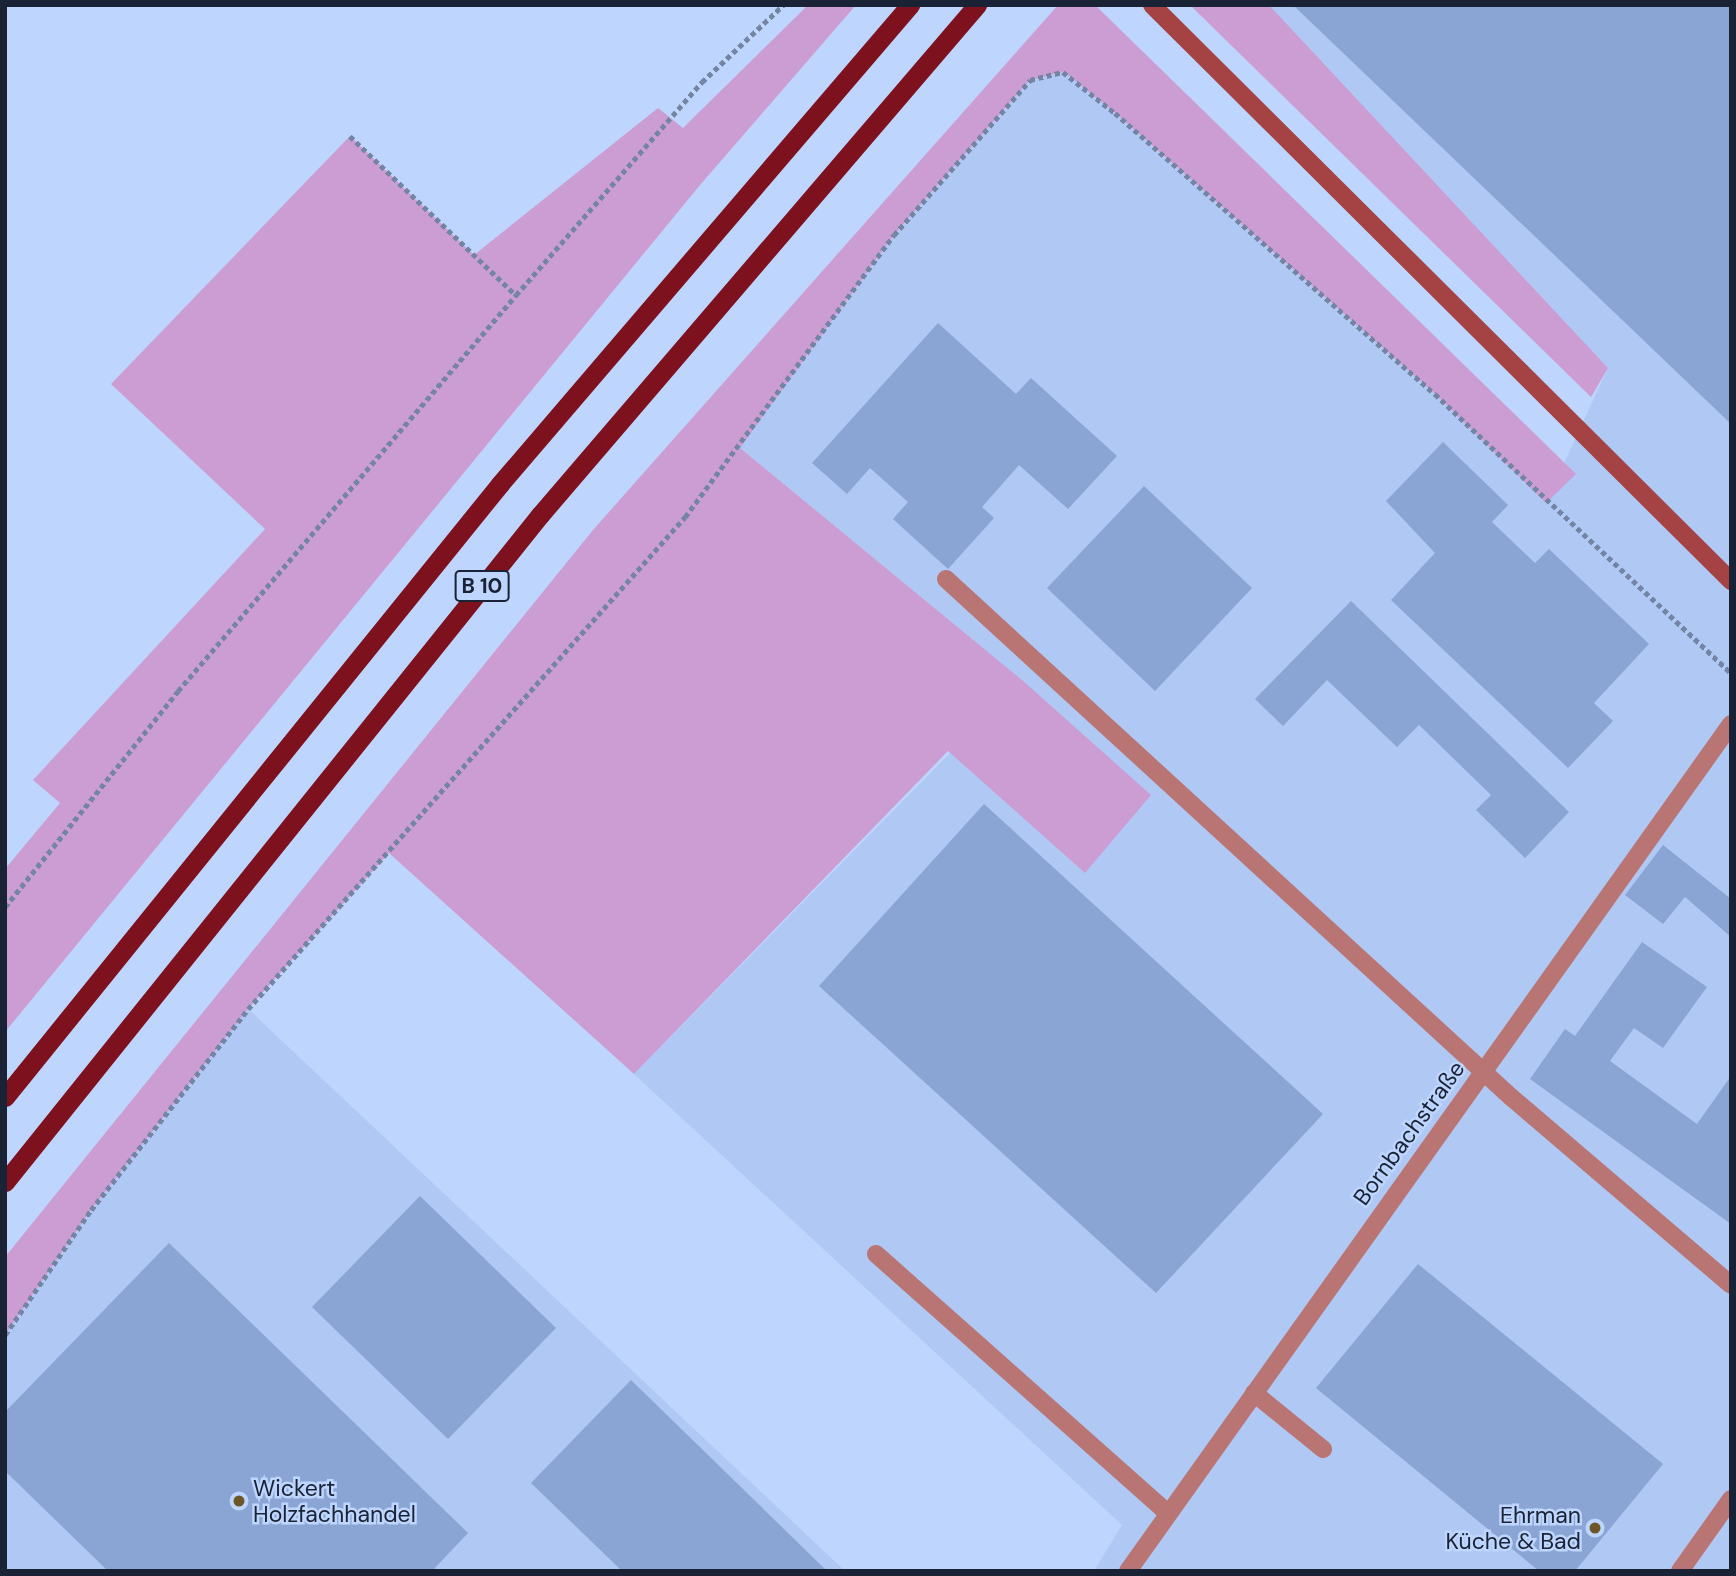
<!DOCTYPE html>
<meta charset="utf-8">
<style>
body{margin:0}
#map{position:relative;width:1736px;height:1576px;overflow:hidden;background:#bed5fd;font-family:"DM Sans",sans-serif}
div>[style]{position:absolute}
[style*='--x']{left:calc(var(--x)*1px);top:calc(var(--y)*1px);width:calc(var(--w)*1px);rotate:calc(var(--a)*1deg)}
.built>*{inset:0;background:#afc8f4}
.green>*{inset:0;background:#cc9dd3}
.building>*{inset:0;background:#8aa5d4}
.path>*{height:4.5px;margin-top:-2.25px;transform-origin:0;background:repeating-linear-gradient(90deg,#7485a4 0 5px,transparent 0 8.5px)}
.service>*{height:18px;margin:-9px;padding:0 9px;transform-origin:9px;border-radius:9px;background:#b97573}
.minor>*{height:18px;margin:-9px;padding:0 9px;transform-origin:9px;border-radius:9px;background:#b97573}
.secondary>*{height:18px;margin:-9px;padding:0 9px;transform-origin:9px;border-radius:9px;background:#a44244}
.trunk>*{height:19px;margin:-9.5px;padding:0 9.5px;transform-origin:9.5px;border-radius:9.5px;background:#7d121e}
.dots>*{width:19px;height:19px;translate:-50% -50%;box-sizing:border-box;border:4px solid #bed5fd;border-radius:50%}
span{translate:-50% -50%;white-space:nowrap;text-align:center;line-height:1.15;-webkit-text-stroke:5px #bed5fd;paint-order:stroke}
.shield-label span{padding:2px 5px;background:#bed5fd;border:2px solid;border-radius:5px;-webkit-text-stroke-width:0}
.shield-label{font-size:21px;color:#192335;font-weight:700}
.street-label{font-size:23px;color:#192335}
.poi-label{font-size:23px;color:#192335}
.left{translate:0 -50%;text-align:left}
.right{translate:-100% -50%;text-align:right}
.frame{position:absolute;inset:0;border:7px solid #192335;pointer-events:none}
</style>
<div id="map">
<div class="built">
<div style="clip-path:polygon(1269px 5px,1731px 5px,1731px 1571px,1094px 1571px,1122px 1525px,634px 1074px,1022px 680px,740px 448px,894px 235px,1030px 80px,1063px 72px,1115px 113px,1435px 394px,1546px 502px,1608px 368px)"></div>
<div style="clip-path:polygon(248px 1009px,845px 1571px,5px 1571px,5px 1335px,91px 1210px)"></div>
</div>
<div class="green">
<div style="clip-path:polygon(808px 5px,856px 5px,700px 185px,5px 1032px,5px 869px,60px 803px,33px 780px,265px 529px,111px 384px,350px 136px,474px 255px,658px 108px,683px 128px)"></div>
<div style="clip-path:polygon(1058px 5px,1095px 5px,1576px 474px,1546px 503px,1435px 394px,1115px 113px,1064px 72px,1030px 80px,894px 235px,740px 448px,1022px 680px,1151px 795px,1085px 873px,948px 751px,634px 1074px,389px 853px,248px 1009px,91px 1210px,5px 1335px,5px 1257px,593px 530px)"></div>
<div style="clip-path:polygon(1190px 5px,1269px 5px,1608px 368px,1591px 397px)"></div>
</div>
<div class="building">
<div style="clip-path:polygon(1293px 5px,1731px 5px,1731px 424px)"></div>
<div style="clip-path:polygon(938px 323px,1016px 394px,1031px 378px,1117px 456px,1068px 509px,1019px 465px,982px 507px,994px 518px,948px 569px,893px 519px,908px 502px,870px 468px,847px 494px,812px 463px)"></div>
<div style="clip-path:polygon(1443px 442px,1508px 505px,1492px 522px,1535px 563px,1549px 549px,1649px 644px,1594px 703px,1613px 721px,1568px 768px,1391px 600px,1435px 553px,1386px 501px)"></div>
<div style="clip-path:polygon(1144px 486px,1252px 588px,1155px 691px,1047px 588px)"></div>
<div style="clip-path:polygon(1351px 601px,1569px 812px,1525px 858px,1476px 810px,1491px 795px,1419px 725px,1397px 747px,1327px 680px,1283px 726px,1255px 699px)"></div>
<div style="clip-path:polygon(984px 804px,1323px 1114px,1156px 1293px,819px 986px)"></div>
<div style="clip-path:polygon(1663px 845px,1731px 899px,1731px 937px,1685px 897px,1663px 924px,1625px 895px)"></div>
<div style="clip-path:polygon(1642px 942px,1707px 987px,1663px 1048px,1634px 1028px,1610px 1061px,1697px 1124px,1731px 1076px,1731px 1224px,1530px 1079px,1565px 1029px,1575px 1036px)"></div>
<div style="clip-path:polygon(420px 1196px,556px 1328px,448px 1439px,312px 1307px)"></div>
<div style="clip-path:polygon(169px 1243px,468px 1533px,432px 1571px,108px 1571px,5px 1471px,5px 1412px)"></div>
<div style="clip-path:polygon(1418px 1264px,1663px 1464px,1575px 1571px,1539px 1571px,1316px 1388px)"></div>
<div style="clip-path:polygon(631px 1380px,827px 1571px,622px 1571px,531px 1483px)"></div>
</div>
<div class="path">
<div style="--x:350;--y:136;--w:230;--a:43.8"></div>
<div style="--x:5;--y:907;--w:277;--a:-51.3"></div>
<div style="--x:178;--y:691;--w:521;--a:-49.52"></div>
<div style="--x:516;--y:295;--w:283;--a:-48.9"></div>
<div style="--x:702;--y:82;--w:112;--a:-43.5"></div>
<div style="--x:5;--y:1335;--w:152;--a:-55.5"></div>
<div style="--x:91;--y:1210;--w:255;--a:-52"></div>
<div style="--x:248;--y:1009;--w:658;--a:-48.39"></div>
<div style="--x:685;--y:517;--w:351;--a:-53.5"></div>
<div style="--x:894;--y:235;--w:206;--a:-48.7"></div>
<div style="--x:1030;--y:80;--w:34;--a:-14"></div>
<div style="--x:1063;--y:72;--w:66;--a:38.3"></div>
<div style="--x:1115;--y:113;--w:426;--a:41.3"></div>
<div style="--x:1435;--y:394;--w:407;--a:43.3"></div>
</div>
<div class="service">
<div style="--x:946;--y:579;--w:767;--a:42.52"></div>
<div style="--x:1511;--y:1097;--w:289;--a:40.5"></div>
<div style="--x:876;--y:1254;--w:390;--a:41.6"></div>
<div style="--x:1254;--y:1393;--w:89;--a:39.1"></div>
</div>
<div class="minor">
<div style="--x:1128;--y:1571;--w:1040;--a:-54.55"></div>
<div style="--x:1680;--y:1571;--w:88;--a:-54.7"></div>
</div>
<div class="secondary">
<div style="--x:1152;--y:5;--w:817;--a:44.85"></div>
</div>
<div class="trunk">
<div style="--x:5;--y:1097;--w:788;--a:-51.08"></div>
<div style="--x:500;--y:484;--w:631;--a:-49.44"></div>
<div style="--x:5;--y:1182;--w:855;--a:-51.27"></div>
<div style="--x:540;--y:515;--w:672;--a:-49.41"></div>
</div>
<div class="dots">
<div style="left:239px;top:1501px;background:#6e5626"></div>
<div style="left:1595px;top:1528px;background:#6e5626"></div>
</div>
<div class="shield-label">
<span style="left:482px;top:586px">B 10</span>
</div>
<div class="street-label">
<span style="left:1409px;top:1133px;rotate:-54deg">Bornbachstraße</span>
</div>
<div class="poi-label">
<span class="left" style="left:253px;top:1501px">Wickert<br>Holzfachhandel</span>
<span class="right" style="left:1581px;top:1528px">Ehrman<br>Küche &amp; Bad</span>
</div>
<div class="frame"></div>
</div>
